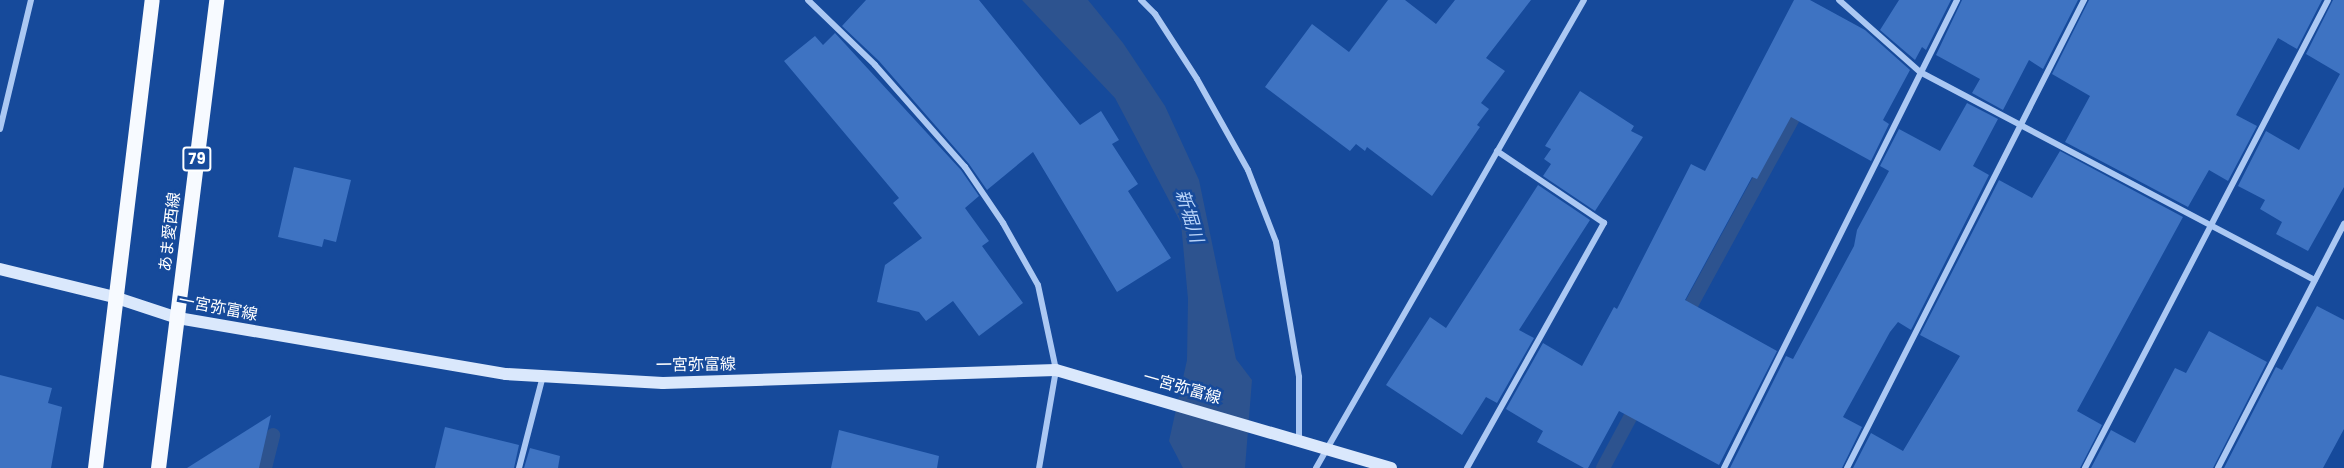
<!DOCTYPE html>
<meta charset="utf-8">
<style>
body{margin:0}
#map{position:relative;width:2344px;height:468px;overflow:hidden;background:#164a9b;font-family:Poppins,"Noto Sans JP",sans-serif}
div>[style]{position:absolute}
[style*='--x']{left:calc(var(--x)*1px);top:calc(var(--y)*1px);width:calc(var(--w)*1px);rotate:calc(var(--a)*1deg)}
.water>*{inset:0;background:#2d538f}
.stream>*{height:14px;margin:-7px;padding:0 7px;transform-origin:7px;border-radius:7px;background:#2d538f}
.building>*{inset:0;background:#3e73c2}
.minor>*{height:6px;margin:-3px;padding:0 3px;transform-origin:3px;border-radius:3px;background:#abc8f3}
.secondary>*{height:12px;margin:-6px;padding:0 6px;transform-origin:6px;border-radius:6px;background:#dae8fc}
.primary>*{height:15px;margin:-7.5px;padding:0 7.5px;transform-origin:7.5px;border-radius:7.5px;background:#f7faff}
span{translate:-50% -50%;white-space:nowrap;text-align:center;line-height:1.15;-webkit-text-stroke:5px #164a9b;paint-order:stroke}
.shield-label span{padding:2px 4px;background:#164a9b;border:2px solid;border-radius:4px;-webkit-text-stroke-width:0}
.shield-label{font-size:15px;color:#fff;font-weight:700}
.street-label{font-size:16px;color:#fff}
.water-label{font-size:18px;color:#b8d3f9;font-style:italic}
</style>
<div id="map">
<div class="water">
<div style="clip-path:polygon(1022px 0,1088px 0,1123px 43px,1165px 106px,1199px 180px,1236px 359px,1252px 380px,1245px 468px,1183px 468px,1169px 441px,1187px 360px,1188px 299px,1181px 223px,1115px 98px)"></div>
</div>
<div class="stream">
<div style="--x:1684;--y:318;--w:245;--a:-61.4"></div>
<div style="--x:265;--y:468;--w:34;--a:-76"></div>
<div style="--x:1603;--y:468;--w:76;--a:-61.8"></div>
</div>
<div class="building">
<div style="clip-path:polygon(866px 0,979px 0,1080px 125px,1101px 111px,1119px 140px,1112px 144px,1138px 184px,1128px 191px,1171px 258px,1117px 292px,1033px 152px,987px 190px,969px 164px,879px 61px,842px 26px)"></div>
<div style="clip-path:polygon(1388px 0,1405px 0,1436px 24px,1455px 0,1531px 0,1486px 58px,1505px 71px,1481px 103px,1489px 109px,1477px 125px,1480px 127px,1432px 196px,1367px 147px,1365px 151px,1356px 144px,1350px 151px,1265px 87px,1312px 24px,1349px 52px)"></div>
<div style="clip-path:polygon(1794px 0,1810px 0,1865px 30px,1910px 70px,1883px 120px,1889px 124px,1871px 161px,1791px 117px,1757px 179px,1752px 177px,1685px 300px,1777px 351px,1719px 465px,1619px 411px,1588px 468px,1584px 468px,1537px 442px,1543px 431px,1506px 409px,1543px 343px,1582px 366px,1614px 307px,1617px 309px,1691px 164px,1705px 171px)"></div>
<div style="clip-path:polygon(1899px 0,1951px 0,1926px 50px,1922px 47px,1915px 60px,1880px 30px)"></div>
<div style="clip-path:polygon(1962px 0,2078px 0,2043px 69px,2029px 60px,2003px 110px,1972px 93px,1980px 79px,1936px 55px)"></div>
<div style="clip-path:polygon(2089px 0,2322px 0,2297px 49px,2278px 38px,2236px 115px,2257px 126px,2228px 181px,2209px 170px,2188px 207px,2065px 142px,2090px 96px,2052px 74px)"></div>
<div style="clip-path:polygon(2333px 0,2344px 0,2344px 187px,2308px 251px,2276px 234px,2282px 222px,2260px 209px,2265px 200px,2238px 186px,2266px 131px,2299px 150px,2340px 74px,2306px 54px)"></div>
<div style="clip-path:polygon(835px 33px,961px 170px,979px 196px,965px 208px,989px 241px,982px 246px,1023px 303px,979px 336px,953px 301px,926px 321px,919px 312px,877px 302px,885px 265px,922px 238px,893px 203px,899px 198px,784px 61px,815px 36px,823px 45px)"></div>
<div style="clip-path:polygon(1580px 91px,1634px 126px,1631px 131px,1643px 137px,1595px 211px,1543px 176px,1551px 164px,1544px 159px,1551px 149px,1545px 146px)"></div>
<div style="clip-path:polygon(1967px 103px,1998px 119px,1973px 166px,1989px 175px,1911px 330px,1898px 322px,1890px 332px,1843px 417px,1862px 427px,1842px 468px,1730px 468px,1786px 356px,1793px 359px,1854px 246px,1857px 230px,1889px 171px,1880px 166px,1899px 129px,1940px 151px)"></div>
<div style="clip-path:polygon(2060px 151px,2183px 217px,2077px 411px,2102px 425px,2080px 468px,1853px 468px,1871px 433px,1903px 451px,1960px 356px,1920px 335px,1999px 180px,2032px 198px)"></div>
<div style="clip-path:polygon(294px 167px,351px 180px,336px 242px,324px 239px,322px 247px,278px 237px)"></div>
<div style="clip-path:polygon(1538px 185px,1590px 220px,1519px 330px,1534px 338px,1497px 403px,1486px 397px,1462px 435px,1386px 385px,1430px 317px,1446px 328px)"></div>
<div style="clip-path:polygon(2317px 306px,2344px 320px,2344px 429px,2323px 468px,2224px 468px,2276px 367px,2282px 370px)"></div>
<div style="clip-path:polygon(2209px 331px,2267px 362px,2213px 468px,2091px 468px,2111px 430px,2135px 443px,2175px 368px,2186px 373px)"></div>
<div style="clip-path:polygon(0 375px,52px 388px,48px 403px,62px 407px,51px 468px,0 468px)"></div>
<div style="clip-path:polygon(271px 415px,259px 468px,187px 468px)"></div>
<div style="clip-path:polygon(445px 427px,519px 445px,514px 468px,435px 468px)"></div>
<div style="clip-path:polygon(839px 430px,939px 456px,937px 468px,831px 468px)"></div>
<div style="clip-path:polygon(530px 448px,560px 456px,558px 468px,524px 468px)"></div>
</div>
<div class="minor">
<div style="--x:808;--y:0;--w:93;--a:44.1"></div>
<div style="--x:875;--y:65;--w:136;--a:48.6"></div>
<div style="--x:965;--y:167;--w:68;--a:55.8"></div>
<div style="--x:1003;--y:223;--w:71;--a:60.6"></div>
<div style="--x:1038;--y:285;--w:87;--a:78"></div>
<div style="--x:1056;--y:370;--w:99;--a:99.8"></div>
<div style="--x:1141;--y:0;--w:20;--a:45"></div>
<div style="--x:1155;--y:14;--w:77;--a:57.1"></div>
<div style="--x:1197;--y:79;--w:104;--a:60.7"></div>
<div style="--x:1248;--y:170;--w:77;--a:68.7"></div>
<div style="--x:1276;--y:242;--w:137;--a:80.3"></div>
<div style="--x:1299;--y:377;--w:62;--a:90"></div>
<div style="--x:1839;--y:0;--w:108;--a:41.6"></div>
<div style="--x:1920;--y:72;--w:446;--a:27.8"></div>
<div style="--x:0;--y:129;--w:133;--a:-76.5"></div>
<div style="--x:519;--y:468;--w:95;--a:-75.4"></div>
<div style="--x:1316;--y:468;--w:539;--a:-60.2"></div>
<div style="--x:1467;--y:468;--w:281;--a:-60.8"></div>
<div style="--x:1604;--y:223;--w:129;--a:-146.1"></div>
<div style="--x:1724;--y:468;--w:523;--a:-63.53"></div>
<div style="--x:1847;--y:468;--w:525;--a:-63.14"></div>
<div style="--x:2085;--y:468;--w:527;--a:-62.56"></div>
<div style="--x:2218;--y:468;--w:275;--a:-62.7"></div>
</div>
<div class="secondary">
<div style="--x:0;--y:269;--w:117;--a:13.8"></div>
<div style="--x:114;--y:297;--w:67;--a:18.2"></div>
<div style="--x:178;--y:318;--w:333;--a:9.7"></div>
<div style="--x:506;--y:374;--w:157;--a:3.3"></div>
<div style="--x:663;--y:383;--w:393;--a:-1.9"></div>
<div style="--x:1056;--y:370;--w:349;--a:16.3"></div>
</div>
<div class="primary">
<div style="--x:95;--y:468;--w:471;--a:-83.1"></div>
<div style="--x:158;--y:468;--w:472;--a:-82.9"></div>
</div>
<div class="shield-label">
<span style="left:197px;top:159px">79</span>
</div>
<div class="street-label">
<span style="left:170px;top:232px;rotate:-83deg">あま愛西線</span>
<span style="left:218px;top:308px;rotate:11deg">一宮弥富線</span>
<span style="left:696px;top:365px;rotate:-1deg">一宮弥富線</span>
<span style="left:1182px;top:388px;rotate:16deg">一宮弥富線</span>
</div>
<div class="water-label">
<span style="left:1189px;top:216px;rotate:73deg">新堀川</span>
</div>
</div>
